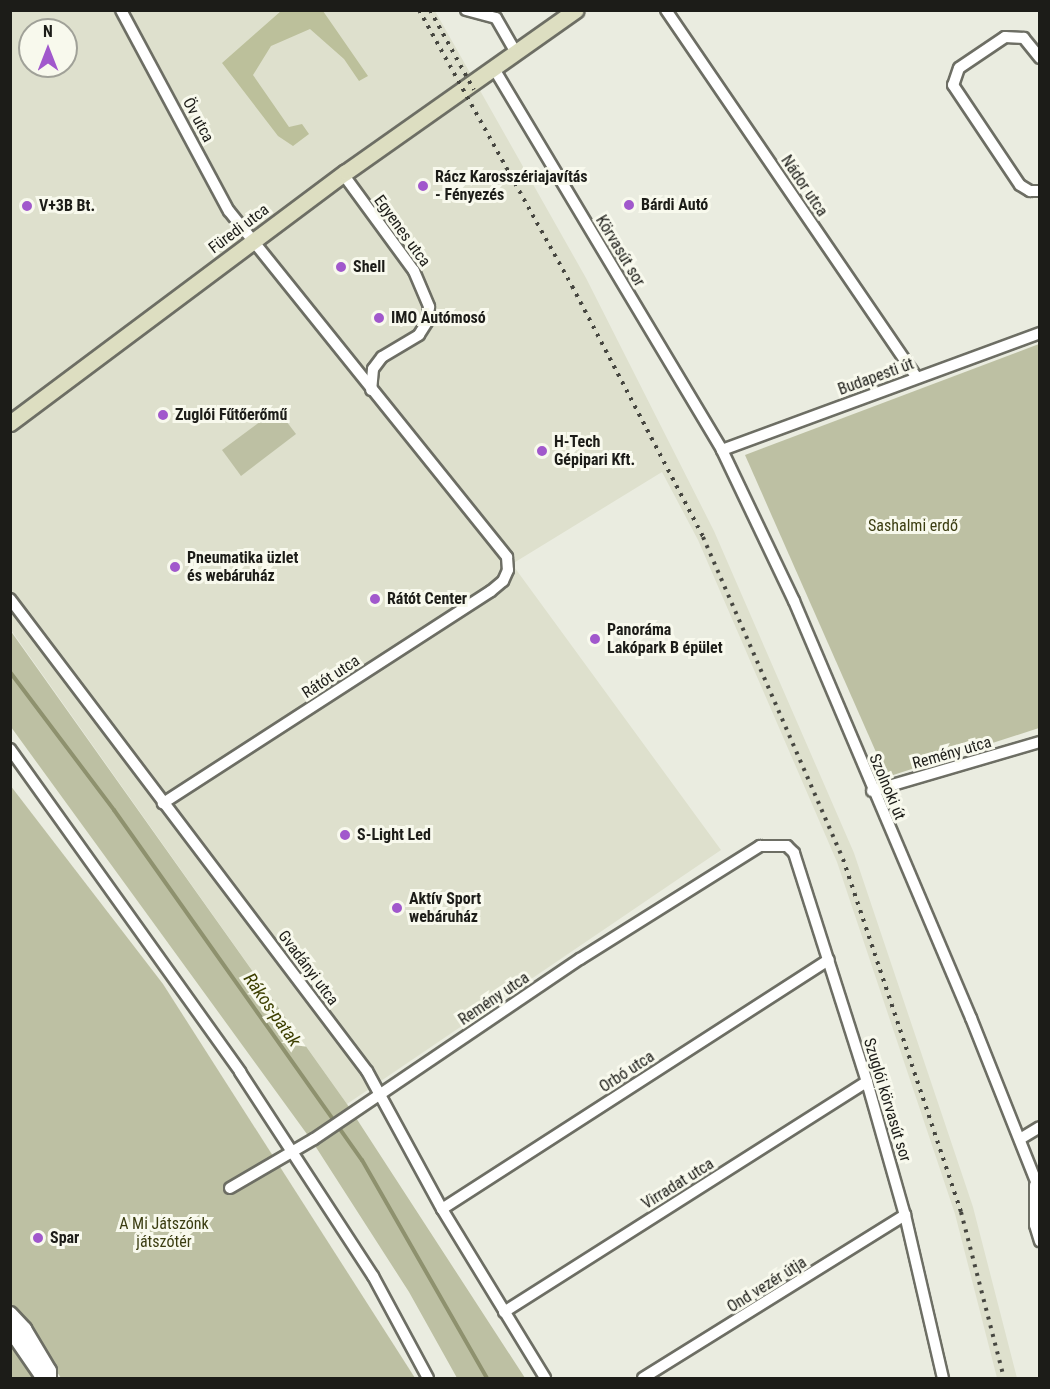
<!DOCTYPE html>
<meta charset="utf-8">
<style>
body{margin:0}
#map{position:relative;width:1050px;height:1389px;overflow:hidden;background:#eaece0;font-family:"Roboto Condensed",sans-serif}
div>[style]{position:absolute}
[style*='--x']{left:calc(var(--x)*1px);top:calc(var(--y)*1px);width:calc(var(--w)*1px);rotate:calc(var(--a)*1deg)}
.built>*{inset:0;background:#dee0cd}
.green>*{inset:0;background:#bdc0a3}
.forest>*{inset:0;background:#bcc09b}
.stream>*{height:4px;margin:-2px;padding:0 2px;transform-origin:2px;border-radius:2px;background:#8e916e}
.roads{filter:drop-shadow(2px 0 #6d6e64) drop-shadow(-2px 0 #6d6e64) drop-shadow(0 2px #6d6e64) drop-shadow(0 -2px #6d6e64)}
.minor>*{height:10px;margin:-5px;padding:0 5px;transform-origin:5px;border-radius:5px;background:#fff}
.tertiary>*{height:14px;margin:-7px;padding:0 7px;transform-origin:7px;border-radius:7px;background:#fff}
.secondary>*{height:15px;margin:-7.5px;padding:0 7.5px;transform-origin:7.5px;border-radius:7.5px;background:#dddec1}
.rail>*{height:4px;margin-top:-2px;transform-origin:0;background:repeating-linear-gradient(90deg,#464640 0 3px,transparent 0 9px)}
.dots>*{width:16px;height:16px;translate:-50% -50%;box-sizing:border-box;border:3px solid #f8f9ed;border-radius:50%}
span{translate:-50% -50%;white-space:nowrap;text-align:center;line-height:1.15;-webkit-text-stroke:6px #f8f9ed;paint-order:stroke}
.street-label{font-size:16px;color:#1c1c18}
.poi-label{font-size:16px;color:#1c1c18;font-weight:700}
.left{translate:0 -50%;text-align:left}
.park-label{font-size:16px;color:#3b3d11}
.water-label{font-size:18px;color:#3d3f00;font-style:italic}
.frame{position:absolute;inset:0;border:12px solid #1c1c18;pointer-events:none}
.north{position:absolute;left:18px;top:18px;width:60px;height:60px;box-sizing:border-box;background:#f8f9ed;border:2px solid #a0a198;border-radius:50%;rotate:0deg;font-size:16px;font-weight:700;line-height:24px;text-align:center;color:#1c1c18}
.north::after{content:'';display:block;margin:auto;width:21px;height:27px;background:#a158cc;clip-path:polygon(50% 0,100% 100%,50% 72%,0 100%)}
</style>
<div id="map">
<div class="built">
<div style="clip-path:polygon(evenodd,10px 11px,435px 11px,586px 278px,714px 531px,854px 853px,973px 1207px,1017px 1378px,997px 1378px,955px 1214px,837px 862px,698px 540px,662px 472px,512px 564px,721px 850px,347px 1104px,11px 630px,10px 11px,30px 30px,66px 30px,66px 66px,30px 66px,30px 30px)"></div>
</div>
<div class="green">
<div style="clip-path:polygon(1039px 344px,1039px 728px,887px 777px,745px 455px)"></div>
<div style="clip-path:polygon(277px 409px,296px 434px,241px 476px,222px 450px)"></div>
<div style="clip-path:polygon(10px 630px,347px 1104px,525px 1378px,457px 1378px,409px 1292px,312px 1141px,11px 727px)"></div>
<div style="clip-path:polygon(10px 785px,163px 984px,415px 1378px,61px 1378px,11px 1303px)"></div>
<div style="clip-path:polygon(10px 1342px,11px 1342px,33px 1378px,11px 1378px)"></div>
</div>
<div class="forest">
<div style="clip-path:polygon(281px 11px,323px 11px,368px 76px,359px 81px,344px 59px,310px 29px,271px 46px,253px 75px,289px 127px,302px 124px,309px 134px,293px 146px,278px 136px,222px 63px)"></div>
</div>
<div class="stream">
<div style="--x:10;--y:672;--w:173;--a:53"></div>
<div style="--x:114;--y:810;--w:429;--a:54.7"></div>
<div style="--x:362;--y:1160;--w:251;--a:60.2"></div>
</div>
<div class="roads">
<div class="minor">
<div style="--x:121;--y:10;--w:228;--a:61.8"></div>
<div style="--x:229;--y:211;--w:444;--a:51.2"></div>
<div style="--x:507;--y:557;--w:13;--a:86"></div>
<div style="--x:508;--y:570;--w:12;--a:114"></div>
<div style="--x:503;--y:581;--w:16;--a:140"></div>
<div style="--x:491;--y:591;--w:391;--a:147.1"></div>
<div style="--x:466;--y:10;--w:31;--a:15"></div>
<div style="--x:496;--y:18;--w:38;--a:60"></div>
<div style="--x:666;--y:10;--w:445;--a:55.7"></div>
<div style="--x:1040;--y:58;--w:26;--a:-129"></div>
<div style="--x:1024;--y:38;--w:19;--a:-177"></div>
<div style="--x:1005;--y:37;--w:55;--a:146"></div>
<div style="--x:959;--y:68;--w:18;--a:109"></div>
<div style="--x:953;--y:85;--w:120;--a:56.2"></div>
<div style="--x:1020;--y:185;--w:12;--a:31"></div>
<div style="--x:1030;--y:191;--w:10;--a:0"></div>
<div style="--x:493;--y:67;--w:446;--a:59.1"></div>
<div style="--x:722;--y:450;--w:167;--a:64.5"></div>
<div style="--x:794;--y:601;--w:453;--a:67"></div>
<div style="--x:971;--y:1018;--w:186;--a:68.3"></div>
<div style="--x:343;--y:174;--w:120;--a:53.8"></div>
<div style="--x:414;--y:271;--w:39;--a:67"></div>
<div style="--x:429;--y:307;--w:15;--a:98"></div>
<div style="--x:427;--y:322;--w:15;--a:122"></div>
<div style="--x:419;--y:335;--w:43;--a:149.3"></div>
<div style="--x:382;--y:357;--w:15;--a:127"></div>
<div style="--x:373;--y:369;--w:21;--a:95"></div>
<div style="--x:722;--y:450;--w:339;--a:-20.2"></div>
<div style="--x:10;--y:599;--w:592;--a:52.9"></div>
<div style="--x:367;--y:1071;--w:157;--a:61.5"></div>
<div style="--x:442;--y:1209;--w:198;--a:58.6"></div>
<div style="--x:10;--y:749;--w:397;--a:54.5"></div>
<div style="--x:240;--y:1072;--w:244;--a:56.9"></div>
<div style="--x:373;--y:1276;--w:116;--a:61.7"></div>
<div style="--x:872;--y:791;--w:175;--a:-16.3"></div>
<div style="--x:1020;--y:1139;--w:23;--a:-31"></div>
<div style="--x:1035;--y:1185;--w:40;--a:90"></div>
<div style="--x:1035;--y:1225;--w:17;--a:73"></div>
<div style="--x:230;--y:1188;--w:97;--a:-30.3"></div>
<div style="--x:314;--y:1139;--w:321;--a:-34.1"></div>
<div style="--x:580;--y:959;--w:213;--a:-32.1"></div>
<div style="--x:760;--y:846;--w:27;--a:0"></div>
<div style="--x:787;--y:846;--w:10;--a:45"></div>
<div style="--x:794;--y:853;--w:240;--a:72.3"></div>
<div style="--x:867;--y:1082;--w:138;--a:74.1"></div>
<div style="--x:905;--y:1215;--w:167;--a:76.9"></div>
<div style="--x:442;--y:1209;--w:460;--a:-32.8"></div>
<div style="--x:504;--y:1312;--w:430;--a:-32.4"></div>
<div style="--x:643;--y:1378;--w:309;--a:-31.9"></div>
</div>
<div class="tertiary">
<div style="--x:10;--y:1314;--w:21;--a:47"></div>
<div style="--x:24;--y:1329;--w:49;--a:59.2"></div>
<div style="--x:49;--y:1371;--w:7;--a:90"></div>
<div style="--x:10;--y:1329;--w:58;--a:55.5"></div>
</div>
<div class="secondary">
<div style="--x:10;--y:423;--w:419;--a:-36.8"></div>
<div style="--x:346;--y:172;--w:281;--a:-35.2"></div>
</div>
</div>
<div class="rail">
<div style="--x:419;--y:10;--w:316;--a:61"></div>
<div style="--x:572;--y:286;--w:283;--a:62.4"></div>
<div style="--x:703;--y:537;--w:351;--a:66.5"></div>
<div style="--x:843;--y:859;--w:372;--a:71.5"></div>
<div style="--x:961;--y:1212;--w:171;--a:75.5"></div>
<div style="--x:430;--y:10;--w:91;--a:61.2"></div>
</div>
<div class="dots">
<div style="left:423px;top:186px;background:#a158cc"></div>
<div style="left:629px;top:205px;background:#a158cc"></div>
<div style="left:27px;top:206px;background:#a158cc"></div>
<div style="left:341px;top:267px;background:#a158cc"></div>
<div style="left:379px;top:318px;background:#a158cc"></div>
<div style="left:163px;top:415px;background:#a158cc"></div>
<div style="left:542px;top:451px;background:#a158cc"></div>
<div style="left:175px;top:567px;background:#a158cc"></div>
<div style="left:375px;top:599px;background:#a158cc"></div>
<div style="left:595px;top:639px;background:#a158cc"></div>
<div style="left:345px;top:835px;background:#a158cc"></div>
<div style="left:397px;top:908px;background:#a158cc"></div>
<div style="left:38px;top:1238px;background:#a158cc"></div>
</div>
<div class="street-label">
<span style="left:198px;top:120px;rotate:62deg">Öv utca</span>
<span style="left:804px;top:186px;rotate:56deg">Nádor utca</span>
<span style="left:239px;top:229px;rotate:-37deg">Füredi utca</span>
<span style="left:402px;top:231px;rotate:54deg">Egyenes utca</span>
<span style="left:620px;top:251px;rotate:59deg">Körvasút sor</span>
<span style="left:876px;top:377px;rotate:-20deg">Budapesti út</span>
<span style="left:331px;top:677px;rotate:-33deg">Rátót utca</span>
<span style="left:952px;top:753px;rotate:-16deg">Remény utca</span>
<span style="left:887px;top:787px;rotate:67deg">Szolnoki út</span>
<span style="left:308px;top:968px;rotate:53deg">Gvadányi utca</span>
<span style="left:494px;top:999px;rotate:-34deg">Remény utca</span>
<span style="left:627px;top:1072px;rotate:-33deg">Orbó utca</span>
<span style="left:887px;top:1100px;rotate:73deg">Szuglói körvasút sor</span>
<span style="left:678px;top:1184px;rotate:-32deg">Virradat utca</span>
<span style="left:767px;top:1285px;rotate:-32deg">Ond vezér útja</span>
</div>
<div class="poi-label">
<span class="left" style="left:435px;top:186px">Rácz Karosszériajavítás<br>- Fényezés</span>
<span class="left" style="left:641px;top:205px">Bárdi Autó</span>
<span class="left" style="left:39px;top:206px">V+3B Bt.</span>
<span class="left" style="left:353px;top:267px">Shell</span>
<span class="left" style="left:391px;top:318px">IMO Autómosó</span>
<span class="left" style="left:175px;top:415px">Zuglói Fűtőerőmű</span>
<span class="left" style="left:554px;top:451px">H-Tech<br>Gépipari Kft.</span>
<span class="left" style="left:187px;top:567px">Pneumatika üzlet<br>és webáruház</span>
<span class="left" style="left:387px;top:599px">Rátót Center</span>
<span class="left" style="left:607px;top:639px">Panoráma<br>Lakópark B épület</span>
<span class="left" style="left:357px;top:835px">S-Light Led</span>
<span class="left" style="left:409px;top:908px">Aktív Sport<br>webáruház</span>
<span class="left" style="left:50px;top:1238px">Spar</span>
</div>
<div class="park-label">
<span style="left:913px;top:526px">Sashalmi erdő</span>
<span style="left:164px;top:1233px">A Mi Játszónk<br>játszótér</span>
</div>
<div class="water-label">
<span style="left:272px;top:1010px;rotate:55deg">Rákos-patak</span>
</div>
<div class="frame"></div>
<div class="north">N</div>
</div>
